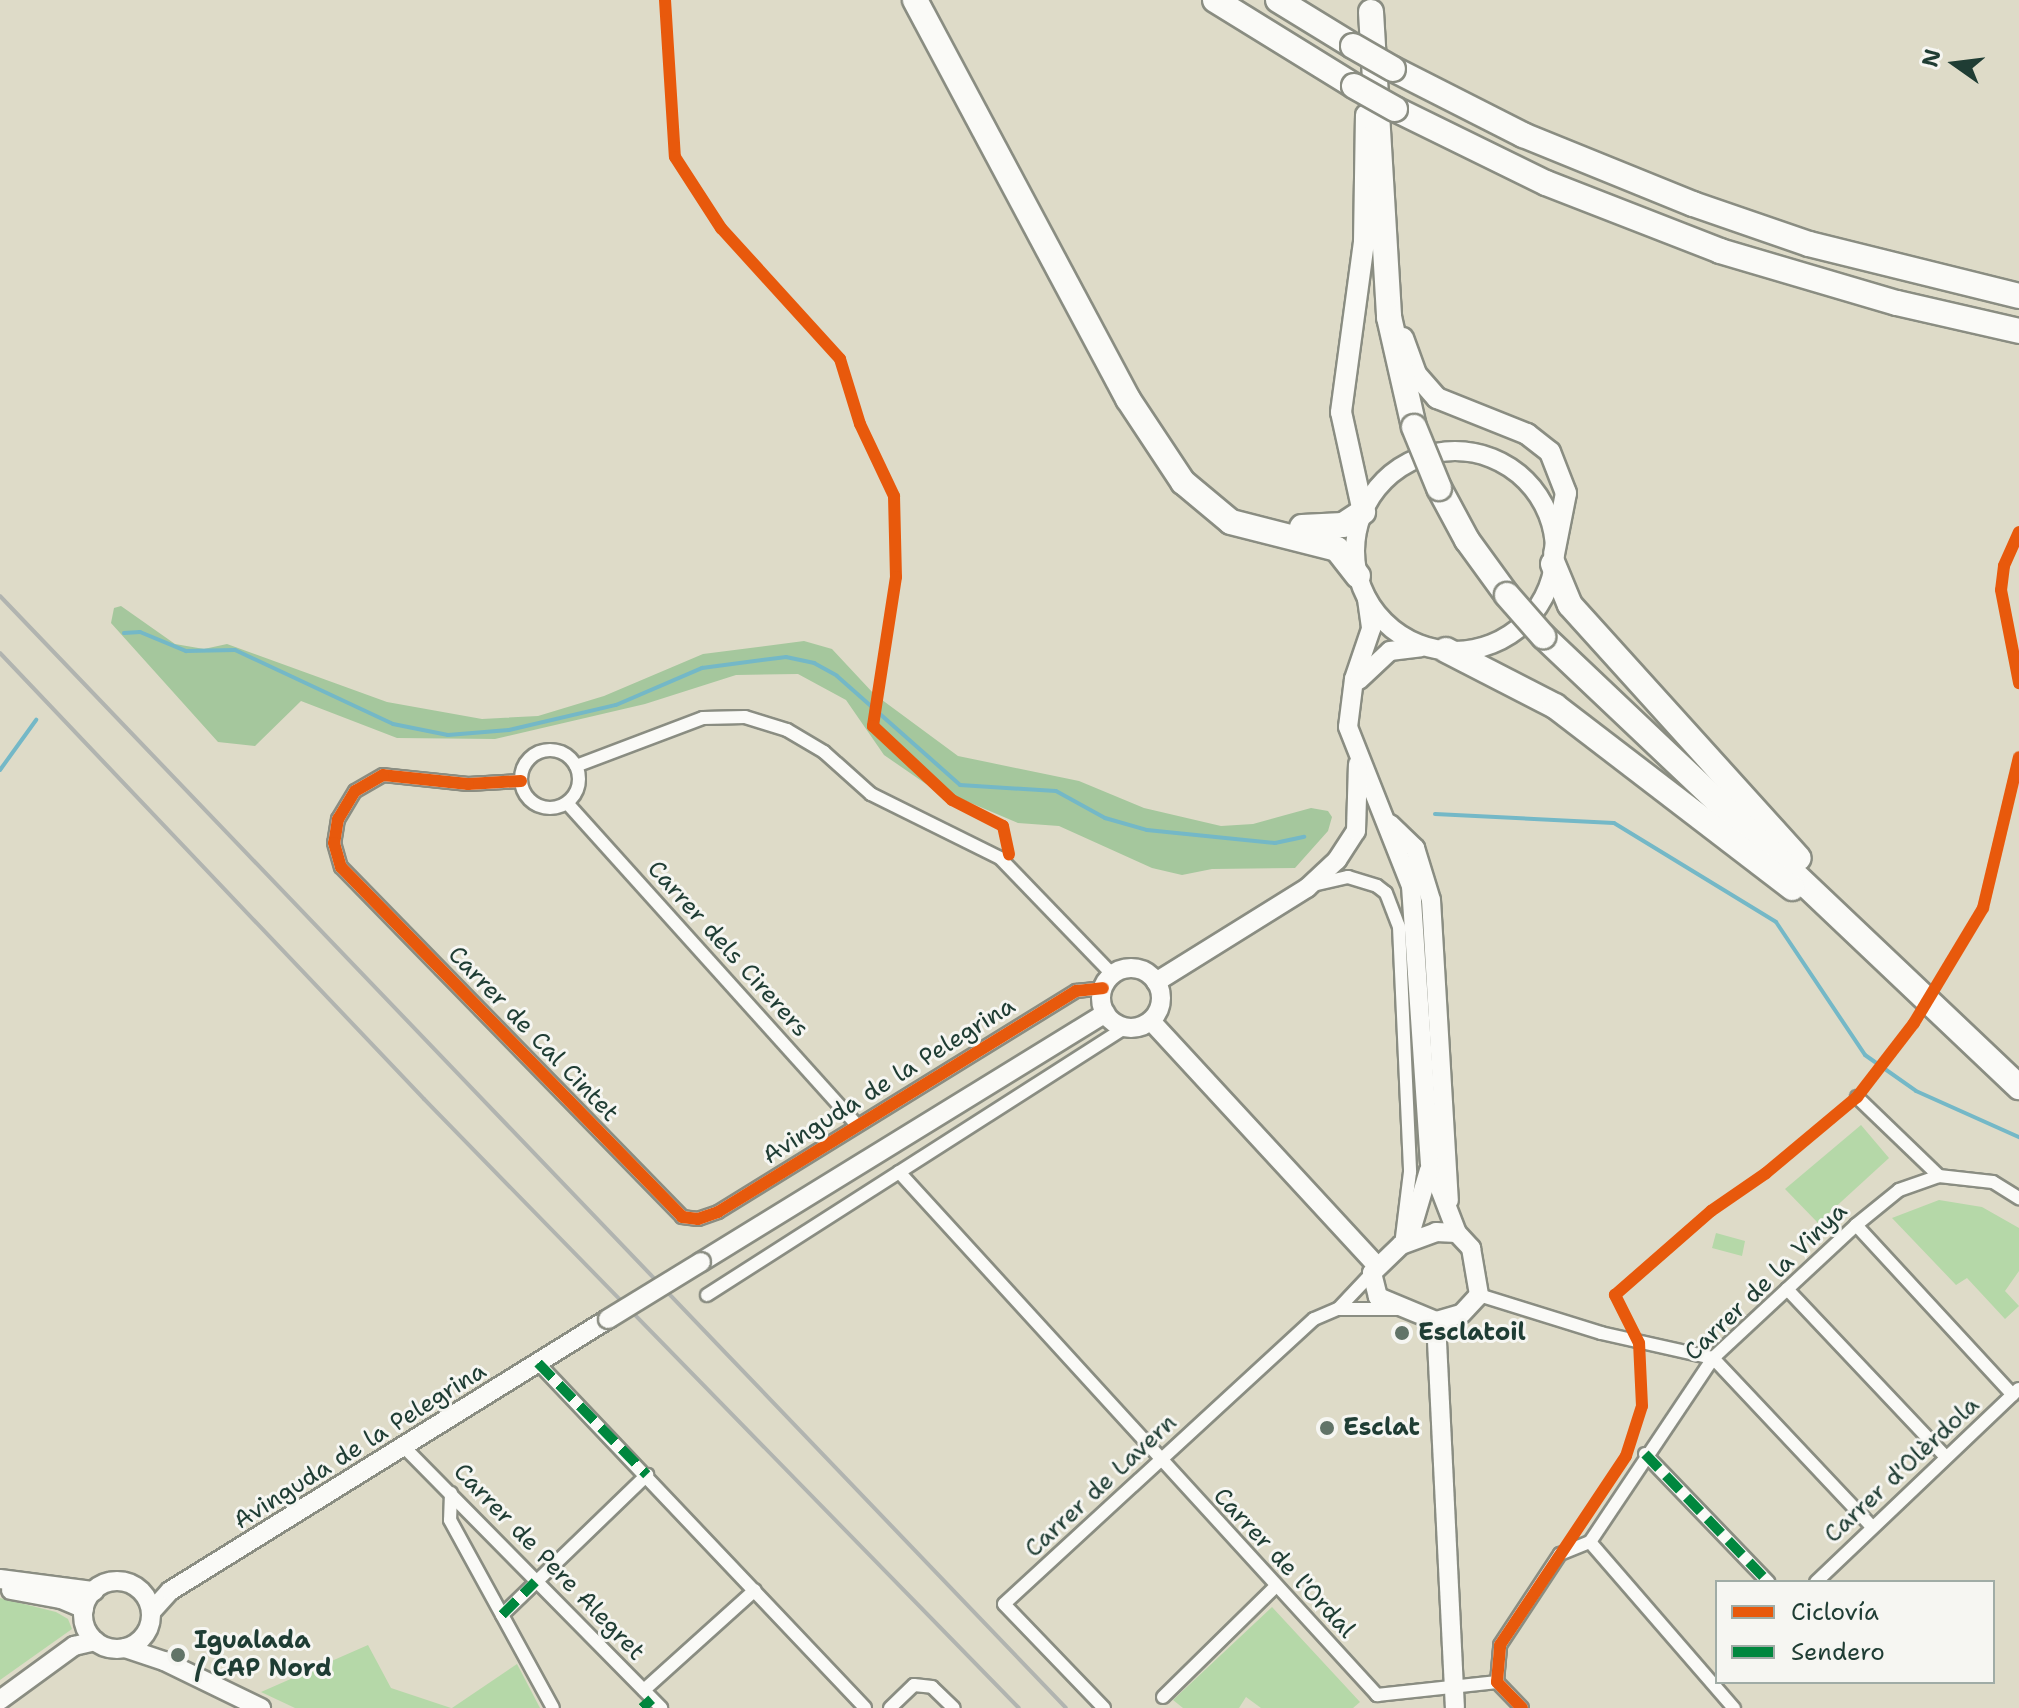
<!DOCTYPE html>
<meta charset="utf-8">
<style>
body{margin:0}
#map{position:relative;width:2019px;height:1708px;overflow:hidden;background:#dedbc8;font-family:"Shantell Sans",sans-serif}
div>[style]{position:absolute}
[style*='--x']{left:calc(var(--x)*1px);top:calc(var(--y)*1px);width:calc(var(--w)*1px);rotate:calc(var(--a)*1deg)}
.green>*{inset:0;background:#b5d8a8}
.forest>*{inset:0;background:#a5c79d}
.stream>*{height:4px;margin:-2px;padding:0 2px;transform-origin:2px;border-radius:2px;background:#74b8c7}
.roads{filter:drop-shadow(2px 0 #8a8d82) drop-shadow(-2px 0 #8a8d82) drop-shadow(0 2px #8a8d82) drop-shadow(0 -2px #8a8d82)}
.street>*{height:12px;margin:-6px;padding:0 6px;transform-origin:6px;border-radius:6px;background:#fafaf7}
.street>.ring{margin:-6px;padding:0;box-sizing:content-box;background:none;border:12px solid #fafaf7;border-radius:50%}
.secondary>*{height:18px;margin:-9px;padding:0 9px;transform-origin:9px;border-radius:9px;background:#fafaf7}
.secondary>.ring{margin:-9px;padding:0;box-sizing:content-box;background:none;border:18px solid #fafaf7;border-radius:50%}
.primary>*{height:20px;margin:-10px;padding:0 10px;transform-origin:10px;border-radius:10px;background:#fafaf7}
.highway>*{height:24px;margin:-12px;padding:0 12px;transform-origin:12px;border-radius:12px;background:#fafaf7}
.rail>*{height:4px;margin:-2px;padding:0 2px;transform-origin:2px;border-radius:2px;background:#b1b4b0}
.bridges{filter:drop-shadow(2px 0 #8a8d82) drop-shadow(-2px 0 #8a8d82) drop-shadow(0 2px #8a8d82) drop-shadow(0 -2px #8a8d82)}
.secondary-bridge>*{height:18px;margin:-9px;padding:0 9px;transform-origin:9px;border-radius:9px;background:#fafaf7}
.highway-bridge>*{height:24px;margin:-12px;padding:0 12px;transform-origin:12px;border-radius:12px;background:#fafaf7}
.quiet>*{height:10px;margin-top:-5px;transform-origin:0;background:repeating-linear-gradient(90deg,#00873e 0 20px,transparent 0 30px)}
.cycleway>*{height:12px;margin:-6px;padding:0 6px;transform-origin:6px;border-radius:6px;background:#e8590c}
.dots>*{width:22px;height:22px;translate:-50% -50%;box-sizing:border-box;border:4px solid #f6f6f2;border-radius:50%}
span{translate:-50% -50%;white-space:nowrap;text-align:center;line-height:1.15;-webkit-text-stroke:6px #f6f6f2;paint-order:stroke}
.street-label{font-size:24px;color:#1f3d34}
.poi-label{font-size:24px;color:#1f3d34;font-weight:700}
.left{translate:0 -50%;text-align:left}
.legend{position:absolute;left:1715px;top:1580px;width:280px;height:104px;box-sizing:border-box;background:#f6f6f2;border:2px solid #a0aca6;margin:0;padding:10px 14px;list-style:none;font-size:24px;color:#1f3d34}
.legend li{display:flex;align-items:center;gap:16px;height:40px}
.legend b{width:40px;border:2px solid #a0aca6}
.north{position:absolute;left:1915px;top:24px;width:80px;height:80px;-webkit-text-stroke:6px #f6f6f2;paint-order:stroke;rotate:284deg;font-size:22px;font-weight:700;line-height:32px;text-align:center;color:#1f3d34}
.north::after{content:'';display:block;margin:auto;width:28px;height:36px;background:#1f3d34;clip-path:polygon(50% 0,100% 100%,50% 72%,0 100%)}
</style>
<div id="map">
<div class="green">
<div style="clip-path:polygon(1861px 1125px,1889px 1158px,1818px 1223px,1785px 1189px)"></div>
<div style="clip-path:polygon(1939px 1200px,1982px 1207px,2019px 1228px,2019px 1271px,2005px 1291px,2019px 1306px,2005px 1319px,1967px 1278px,1956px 1285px,1892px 1218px)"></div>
<div style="clip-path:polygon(1716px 1233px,1745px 1241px,1742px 1256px,1712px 1248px)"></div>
<div style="clip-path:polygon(0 1598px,56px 1612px,68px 1619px,72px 1629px,0 1680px)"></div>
<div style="clip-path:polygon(1272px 1607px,1360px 1702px,1353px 1708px,1261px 1708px,1246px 1697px,1239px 1708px,1183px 1708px,1173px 1700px)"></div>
<div style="clip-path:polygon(368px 1645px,391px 1688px,451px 1708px,295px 1708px,261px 1692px)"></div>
<div style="clip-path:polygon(517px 1664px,540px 1708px,452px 1708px)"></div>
</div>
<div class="forest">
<div style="clip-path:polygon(121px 606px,175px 644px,204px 649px,227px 644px,387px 702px,482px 719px,538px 716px,604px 696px,703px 654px,804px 641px,832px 649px,874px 694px,958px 756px,1079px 781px,1144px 808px,1221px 826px,1253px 824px,1311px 808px,1328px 811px,1332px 817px,1328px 831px,1295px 868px,1212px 869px,1182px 875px,1152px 868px,1059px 826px,1018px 823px,926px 784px,884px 755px,846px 700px,798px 674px,736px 675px,645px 704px,495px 739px,397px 738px,301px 701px,255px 746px,218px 742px,111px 623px,114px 608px)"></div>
</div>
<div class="stream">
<div style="--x:124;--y:633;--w:16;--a:-4"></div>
<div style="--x:140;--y:632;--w:50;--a:22.4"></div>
<div style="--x:186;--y:651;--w:49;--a:-1.2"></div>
<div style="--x:235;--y:650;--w:174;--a:25.1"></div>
<div style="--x:393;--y:724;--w:56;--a:11.3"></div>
<div style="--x:448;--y:735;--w:61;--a:-4.7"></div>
<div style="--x:509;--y:730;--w:110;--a:-13.2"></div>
<div style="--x:616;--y:705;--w:94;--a:-23.3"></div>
<div style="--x:702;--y:668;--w:85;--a:-7.5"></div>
<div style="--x:786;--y:657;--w:29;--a:12"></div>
<div style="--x:814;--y:663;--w:26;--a:29"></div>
<div style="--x:837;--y:676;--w:164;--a:41.5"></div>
<div style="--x:960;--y:785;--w:96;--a:3.6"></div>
<div style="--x:1056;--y:791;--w:56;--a:28.9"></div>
<div style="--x:1105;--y:818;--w:44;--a:15.9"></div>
<div style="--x:1147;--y:830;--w:129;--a:5.8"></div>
<div style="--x:1275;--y:843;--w:30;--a:-12"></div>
<div style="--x:0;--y:770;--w:62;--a:-54.2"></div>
<div style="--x:1435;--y:814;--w:179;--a:2.9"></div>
<div style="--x:1614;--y:823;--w:190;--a:31.4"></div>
<div style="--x:1776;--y:922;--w:160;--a:56.2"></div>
<div style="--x:1865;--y:1055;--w:62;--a:35.2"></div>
<div style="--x:1916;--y:1091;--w:113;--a:24.1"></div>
</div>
<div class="roads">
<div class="street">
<div class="ring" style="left:521px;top:750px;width:46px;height:46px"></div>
<div style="--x:576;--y:766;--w:136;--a:-20.7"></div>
<div style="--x:703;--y:718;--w:42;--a:-1.4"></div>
<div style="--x:745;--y:717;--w:44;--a:17.2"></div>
<div style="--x:787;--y:730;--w:43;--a:30.7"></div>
<div style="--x:824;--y:752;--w:63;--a:41.8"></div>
<div style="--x:871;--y:794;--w:144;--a:26.4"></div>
<div style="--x:1000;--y:858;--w:163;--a:46"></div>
<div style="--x:521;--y:781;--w:53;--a:176.8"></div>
<div style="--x:468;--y:784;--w:85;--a:-174"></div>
<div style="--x:383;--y:775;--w:32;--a:150"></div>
<div style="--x:355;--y:791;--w:33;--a:121"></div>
<div style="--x:338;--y:819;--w:24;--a:99"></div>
<div style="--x:334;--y:843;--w:25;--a:74"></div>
<div style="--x:341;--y:867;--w:489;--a:45.7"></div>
<div style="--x:682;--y:1217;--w:16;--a:7"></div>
<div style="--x:698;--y:1219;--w:21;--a:-19"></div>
<div style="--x:718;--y:1212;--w:421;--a:-31.7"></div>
<div style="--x:1076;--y:991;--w:27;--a:-6"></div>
<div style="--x:567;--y:803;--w:433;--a:48"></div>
<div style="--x:1313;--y:885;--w:36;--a:-13"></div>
<div style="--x:1348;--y:877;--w:30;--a:17"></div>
<div style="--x:1377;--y:886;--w:11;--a:38"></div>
<div style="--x:1386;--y:893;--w:36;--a:69"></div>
<div style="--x:1399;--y:927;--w:245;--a:87.4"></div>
<div style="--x:1410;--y:1172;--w:74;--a:97"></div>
<div style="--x:1857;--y:1097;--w:114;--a:43.9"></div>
<div style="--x:899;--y:1172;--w:709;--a:47.57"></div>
<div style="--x:1856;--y:1225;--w:231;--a:47.3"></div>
<div style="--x:1787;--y:1289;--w:231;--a:46.6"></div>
<div style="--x:707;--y:1295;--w:496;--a:-32.6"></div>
<div style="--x:1479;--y:1295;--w:128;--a:17.3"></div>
<div style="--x:1601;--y:1333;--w:115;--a:12.6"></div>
<div style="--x:1713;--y:1358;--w:232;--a:46.7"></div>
<div style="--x:1338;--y:1309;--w:50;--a:-46.6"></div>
<div style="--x:538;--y:1363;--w:475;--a:46.5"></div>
<div style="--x:405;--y:1448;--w:365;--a:45.4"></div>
<div style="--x:1645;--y:1454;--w:178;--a:46.1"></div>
<div style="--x:451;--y:1493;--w:27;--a:92"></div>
<div style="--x:450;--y:1520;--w:214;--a:61.3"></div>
<div style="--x:1590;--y:1542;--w:220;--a:49.1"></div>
<div style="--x:1816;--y:1582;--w:280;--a:-43.6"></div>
<div style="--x:502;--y:1615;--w:202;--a:-44"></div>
<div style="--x:1497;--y:1682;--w:37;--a:-85"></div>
<div style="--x:1500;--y:1645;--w:109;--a:-56.6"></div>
<div style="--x:1560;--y:1554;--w:32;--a:-22"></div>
<div style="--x:1590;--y:1542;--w:221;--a:-56.2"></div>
<div style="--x:1713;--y:1358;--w:195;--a:-42.9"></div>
<div style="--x:1856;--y:1225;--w:55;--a:-39.1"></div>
<div style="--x:1899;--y:1190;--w:42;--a:-19.3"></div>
<div style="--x:1939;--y:1176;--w:54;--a:6.3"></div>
<div style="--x:1993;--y:1182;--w:31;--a:32"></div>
<div style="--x:644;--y:1690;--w:149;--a:-42"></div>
<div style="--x:1377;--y:1695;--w:121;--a:-6.2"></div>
<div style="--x:1497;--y:1682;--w:36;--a:46"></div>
<div style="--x:1163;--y:1697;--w:156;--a:-44.5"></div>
<div style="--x:890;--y:1708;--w:33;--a:-44"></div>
<div style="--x:914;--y:1685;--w:18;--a:6"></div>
<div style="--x:932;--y:1687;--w:30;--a:44"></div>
<div style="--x:1104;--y:1708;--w:144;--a:-133.9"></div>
<div style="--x:1004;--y:1604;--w:421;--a:-42.6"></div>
<div style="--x:1314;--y:1319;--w:26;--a:-23"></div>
<div style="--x:1338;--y:1309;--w:59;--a:0"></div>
</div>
<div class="secondary">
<div class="ring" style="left:1355px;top:451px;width:182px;height:182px"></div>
<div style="--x:1367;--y:599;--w:30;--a:82"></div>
<div style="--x:1371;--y:629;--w:53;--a:108.8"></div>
<div style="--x:1354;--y:679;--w:48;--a:97.1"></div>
<div style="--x:1348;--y:727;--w:171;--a:68.4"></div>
<div style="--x:1411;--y:886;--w:278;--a:86.1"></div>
<div style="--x:1430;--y:1163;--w:75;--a:68.9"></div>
<div style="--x:1359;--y:680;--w:42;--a:-43.1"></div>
<div style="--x:1390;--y:651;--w:31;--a:-7"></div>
<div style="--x:1390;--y:824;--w:35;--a:44"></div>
<div style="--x:1415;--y:848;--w:54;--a:72.9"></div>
<div style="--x:1431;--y:900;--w:301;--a:86.6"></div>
<div class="ring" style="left:1101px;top:968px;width:42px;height:42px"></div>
<div style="--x:1156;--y:982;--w:178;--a:-31.9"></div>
<div style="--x:1307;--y:888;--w:41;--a:-43"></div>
<div style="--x:1337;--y:860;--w:35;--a:-57"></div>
<div style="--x:1356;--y:831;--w:67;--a:-88.3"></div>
<div style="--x:1151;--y:1021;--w:333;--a:47.3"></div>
<div style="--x:1436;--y:1232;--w:21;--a:3"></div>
<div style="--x:1457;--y:1233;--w:21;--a:47"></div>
<div style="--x:1471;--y:1248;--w:48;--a:80.3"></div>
<div style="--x:1479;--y:1295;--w:26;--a:133"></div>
<div style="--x:1461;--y:1314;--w:26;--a:164"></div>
<div style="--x:1436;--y:1321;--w:63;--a:-157.5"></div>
<div style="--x:1378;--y:1297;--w:25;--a:-104"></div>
<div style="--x:1372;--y:1273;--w:40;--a:-44"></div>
<div style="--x:1401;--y:1245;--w:37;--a:-20"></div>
<div style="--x:1408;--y:1241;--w:74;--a:-73.5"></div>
<div style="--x:701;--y:1262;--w:475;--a:-31.6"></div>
<div style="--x:1436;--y:1321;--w:387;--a:87.2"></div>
<div style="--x:0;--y:1579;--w:95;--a:7.3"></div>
<div class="ring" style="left:83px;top:1581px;width:50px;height:50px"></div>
<div style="--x:11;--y:1590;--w:51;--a:10.2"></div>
<div style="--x:61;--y:1599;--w:25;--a:23"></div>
<div style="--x:151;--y:1612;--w:28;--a:-48"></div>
<div style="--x:170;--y:1591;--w:516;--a:-31.84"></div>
<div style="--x:125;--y:1648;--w:41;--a:18.4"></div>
<div style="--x:164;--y:1661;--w:108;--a:25.9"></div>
<div style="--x:0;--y:1700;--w:92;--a:-36.1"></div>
<div style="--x:74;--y:1646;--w:22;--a:-13"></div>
</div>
<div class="primary">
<div style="--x:1403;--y:338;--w:38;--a:70"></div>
<div style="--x:1416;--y:374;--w:32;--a:49"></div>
<div style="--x:1437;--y:398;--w:97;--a:21.8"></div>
<div style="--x:1527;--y:434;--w:29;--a:38"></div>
<div style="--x:1550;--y:452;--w:44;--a:68.7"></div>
<div style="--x:1566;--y:493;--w:62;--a:101.1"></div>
<div style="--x:1363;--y:512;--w:102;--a:-102.4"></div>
<div style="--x:1341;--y:412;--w:172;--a:-82.3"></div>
<div style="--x:1364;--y:242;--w:127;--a:-89.1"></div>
</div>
<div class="highway">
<div style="--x:915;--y:0;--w:452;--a:61.9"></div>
<div style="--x:1128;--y:399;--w:100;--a:56.5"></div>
<div style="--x:1183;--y:482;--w:62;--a:39.8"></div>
<div style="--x:1231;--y:522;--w:109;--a:14.3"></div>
<div style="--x:1337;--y:549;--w:34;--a:52"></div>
<div style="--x:1215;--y:0;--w:163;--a:31.7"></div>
<div style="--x:1278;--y:0;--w:88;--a:31.5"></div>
<div style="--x:1371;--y:12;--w:306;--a:86.6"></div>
<div style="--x:1389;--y:317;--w:113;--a:77.2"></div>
<div style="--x:1393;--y:69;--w:146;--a:26.9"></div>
<div style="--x:1523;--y:135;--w:183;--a:22.1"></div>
<div style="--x:1693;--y:204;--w:123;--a:19"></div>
<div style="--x:1809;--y:244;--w:216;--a:13.9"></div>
<div style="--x:1395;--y:109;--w:168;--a:26.1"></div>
<div style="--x:1546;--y:183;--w:187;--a:21.3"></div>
<div style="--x:1720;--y:251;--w:184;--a:16.4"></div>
<div style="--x:1897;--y:303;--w:125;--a:12.9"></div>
<div style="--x:1439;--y:488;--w:59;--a:61.7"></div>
<div style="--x:1467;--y:540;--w:68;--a:54"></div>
<div style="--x:1302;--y:527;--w:41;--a:-2.8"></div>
<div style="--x:1343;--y:525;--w:24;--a:-33"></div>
<div style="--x:1553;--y:564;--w:44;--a:67.5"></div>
<div style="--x:1570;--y:605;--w:341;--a:47.9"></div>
<div style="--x:1543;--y:636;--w:656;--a:43.46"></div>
<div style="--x:1446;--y:650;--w:123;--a:27.2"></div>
<div style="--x:1555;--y:706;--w:299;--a:37.5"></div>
</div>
</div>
<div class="rail">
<div style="--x:0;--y:596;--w:1540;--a:46.21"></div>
<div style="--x:0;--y:653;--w:615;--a:46.45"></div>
<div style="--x:424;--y:1099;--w:851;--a:45.67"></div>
</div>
<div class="bridges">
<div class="secondary-bridge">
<div style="--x:608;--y:1319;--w:109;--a:-31.5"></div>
</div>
<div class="highway-bridge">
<div style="--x:1353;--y:46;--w:46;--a:29.9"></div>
<div style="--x:1354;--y:86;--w:47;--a:29.3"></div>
<div style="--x:1414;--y:427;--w:66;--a:67.7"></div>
<div style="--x:1507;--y:595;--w:55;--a:48.7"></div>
</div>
</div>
<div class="quiet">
<div style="--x:538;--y:1363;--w:156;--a:45.8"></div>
<div style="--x:1645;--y:1454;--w:178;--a:46.1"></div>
<div style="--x:502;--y:1615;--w:47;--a:-45"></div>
<div style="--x:642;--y:1708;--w:13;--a:-42"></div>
</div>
<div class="cycleway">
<div style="--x:665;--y:0;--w:157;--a:86.4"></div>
<div style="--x:675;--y:157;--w:85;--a:57.1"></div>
<div style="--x:721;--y:228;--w:177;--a:47.7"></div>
<div style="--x:840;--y:359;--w:68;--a:72.9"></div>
<div style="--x:860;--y:424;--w:80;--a:64.7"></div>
<div style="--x:894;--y:496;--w:81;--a:88.6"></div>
<div style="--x:896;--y:577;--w:151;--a:98.8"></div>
<div style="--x:873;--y:726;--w:108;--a:43.1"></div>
<div style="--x:952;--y:800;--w:57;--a:27"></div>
<div style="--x:1003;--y:826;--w:29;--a:78"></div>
<div style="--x:2019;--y:532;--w:37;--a:114"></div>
<div style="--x:2004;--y:566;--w:24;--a:97"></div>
<div style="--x:2001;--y:590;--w:95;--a:79"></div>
<div style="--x:521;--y:781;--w:53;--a:176.8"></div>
<div style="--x:468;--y:784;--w:85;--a:-174"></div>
<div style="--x:383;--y:775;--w:32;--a:150"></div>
<div style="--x:355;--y:791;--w:33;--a:121"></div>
<div style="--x:338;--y:819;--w:24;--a:99"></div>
<div style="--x:334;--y:843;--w:25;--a:74"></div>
<div style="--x:341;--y:867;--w:489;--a:45.7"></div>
<div style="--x:682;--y:1217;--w:16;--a:7"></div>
<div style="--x:698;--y:1219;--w:21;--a:-19"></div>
<div style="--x:718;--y:1212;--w:421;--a:-31.7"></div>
<div style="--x:1076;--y:991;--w:27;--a:-6"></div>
<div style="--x:1522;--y:1708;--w:36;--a:-134"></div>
<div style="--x:1497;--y:1682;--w:37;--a:-85"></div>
<div style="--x:1500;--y:1645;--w:227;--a:-56.3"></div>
<div style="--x:1626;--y:1456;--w:52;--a:-72.3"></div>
<div style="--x:1642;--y:1406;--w:63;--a:-92.7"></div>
<div style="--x:1639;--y:1343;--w:54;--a:-116.6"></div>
<div style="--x:1615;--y:1295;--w:128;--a:-41.2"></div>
<div style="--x:1711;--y:1211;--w:67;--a:-34.6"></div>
<div style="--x:1766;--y:1173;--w:119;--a:-39.9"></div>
<div style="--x:1857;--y:1097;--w:93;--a:-52.4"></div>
<div style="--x:1914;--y:1023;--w:134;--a:-59"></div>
<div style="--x:1983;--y:908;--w:155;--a:-76.6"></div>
</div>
<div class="dots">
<div style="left:1402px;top:1333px;background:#627468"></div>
<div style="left:1327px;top:1428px;background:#627468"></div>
<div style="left:178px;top:1655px;background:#627468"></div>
</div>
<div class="street-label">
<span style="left:728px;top:949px;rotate:48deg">Carrer dels Cirerers</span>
<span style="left:533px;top:1034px;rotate:46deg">Carrer de Cal Cintet</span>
<span style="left:889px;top:1081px;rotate:-32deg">Avinguda de la Pelegrina</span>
<span style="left:1766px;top:1282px;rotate:-44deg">Carrer de la Vinya</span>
<span style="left:360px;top:1446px;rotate:-32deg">Avinguda de la Pelegrina</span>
<span style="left:1902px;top:1470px;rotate:-43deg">Carrer d'Olèrdola</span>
<span style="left:1101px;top:1486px;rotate:-43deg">Carrer de Lavern</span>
<span style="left:549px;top:1562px;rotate:46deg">Carrer de Pere Alegret</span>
<span style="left:1284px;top:1563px;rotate:47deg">Carrer de l'Ordal</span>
</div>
<div class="poi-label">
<span class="left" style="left:1418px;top:1333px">Esclatoil</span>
<span class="left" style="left:1343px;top:1428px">Esclat</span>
<span class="left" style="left:194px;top:1655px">Igualada<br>/ CAP Nord</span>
</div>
<ul class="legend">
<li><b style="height:10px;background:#e8590c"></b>Ciclovía</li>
<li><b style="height:10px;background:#00873e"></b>Sendero</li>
</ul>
<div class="north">N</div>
</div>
